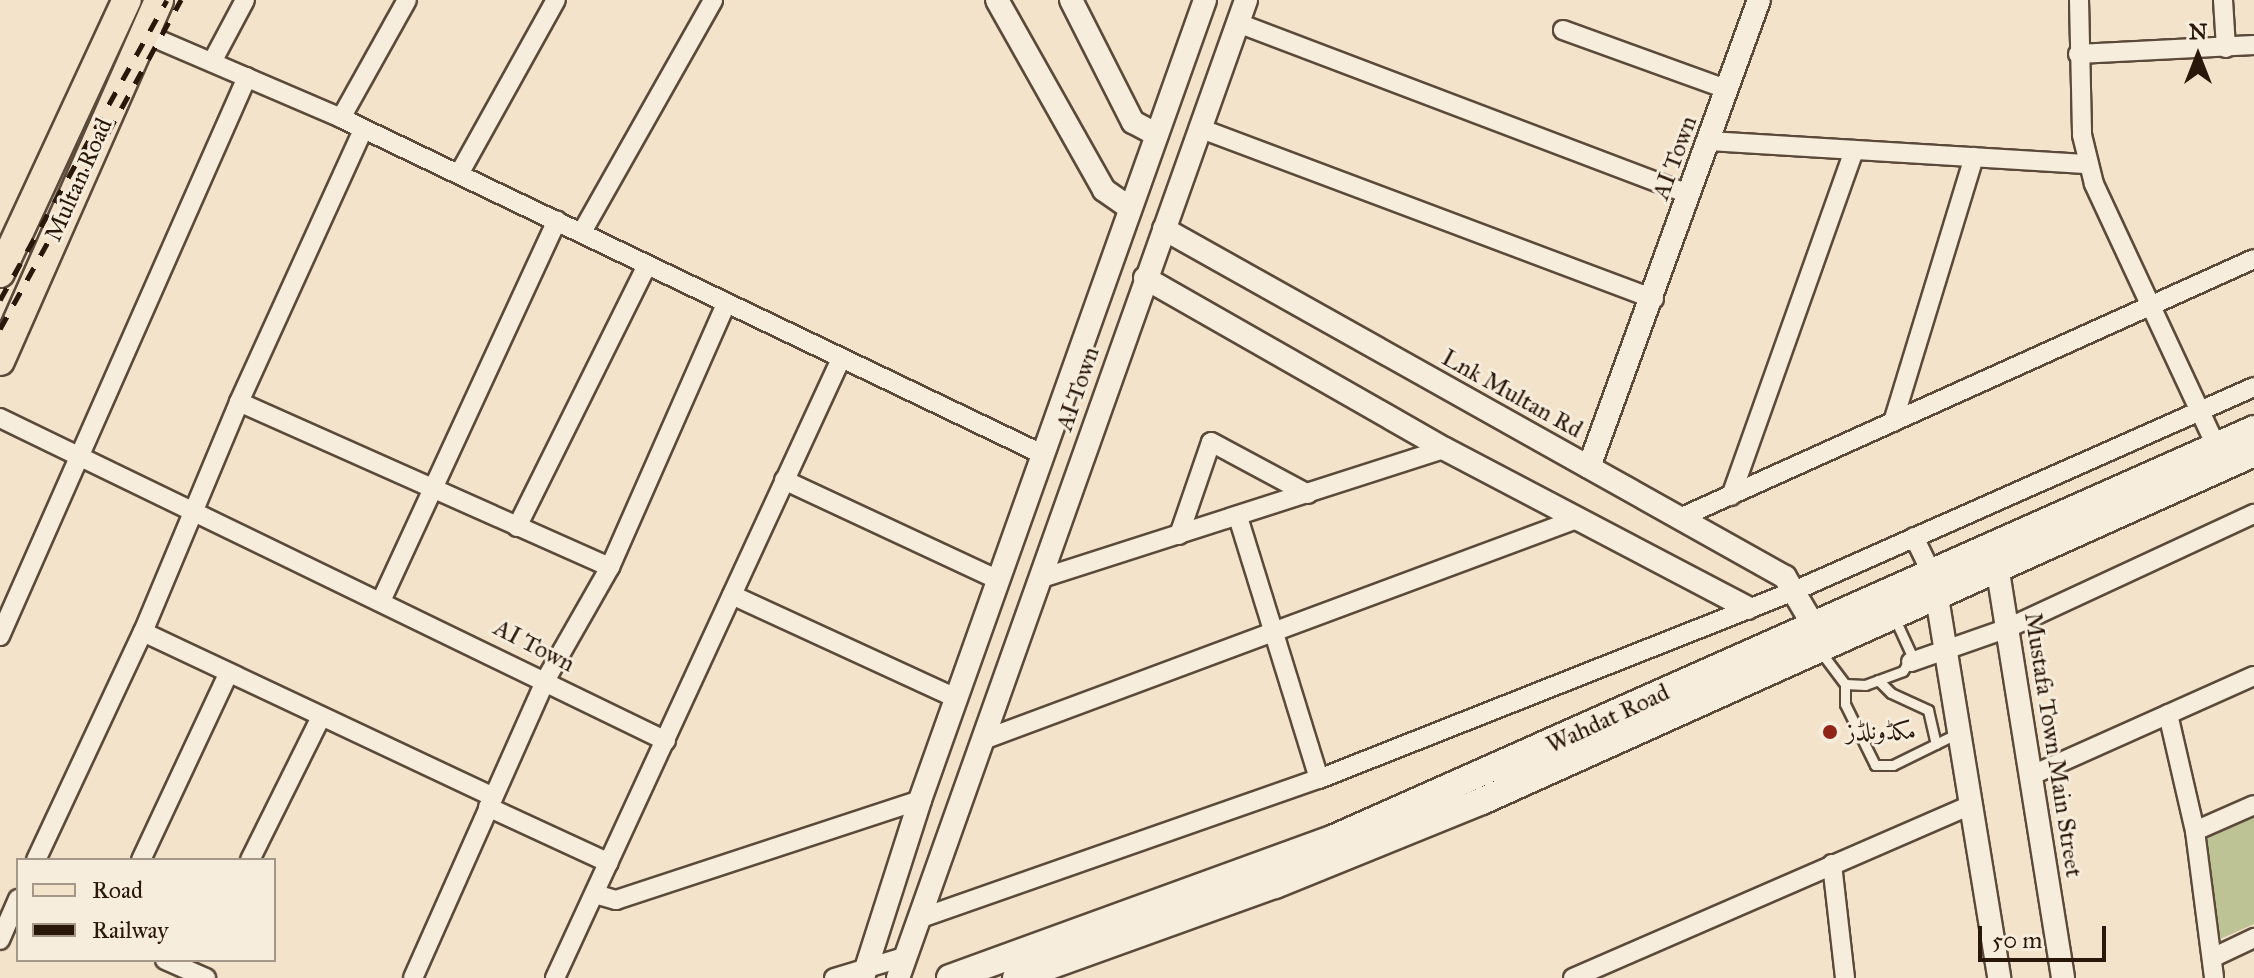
<!DOCTYPE html>
<meta charset="utf-8">
<style>
body{margin:0}
#map{position:relative;width:2254px;height:978px;overflow:hidden;background:#f2e3ca;font-family:"IM FELL Great Primer",Amiri,serif}
div>[style]{position:absolute}
[style*='--x']{left:calc(var(--x)*1px);top:calc(var(--y)*1px);width:calc(var(--w)*1px);rotate:calc(var(--a)*1deg)}
.green>*{inset:0;background:#bdc395}
.roads{filter:drop-shadow(2px 0 #5b4a3a) drop-shadow(-2px 0 #5b4a3a) drop-shadow(0 2px #5b4a3a) drop-shadow(0 -2px #5b4a3a)}
.service>*{height:9px;margin:-4.5px;padding:0 4.5px;transform-origin:4.5px;border-radius:4.5px;background:#f7eddd}
.minor>*{height:18px;margin:-9px;padding:0 9px;transform-origin:9px;border-radius:9px;background:#f7eddd}
.tertiary>*{height:22px;margin:-11px;padding:0 11px;transform-origin:11px;border-radius:11px;background:#f7eddd}
.secondary>*{height:26px;margin:-13px;padding:0 13px;transform-origin:13px;border-radius:13px;background:#f7eddd}
.primary>*{height:28px;margin:-14px;padding:0 14px;transform-origin:14px;border-radius:14px;background:#f2e3ca}
.rail>*{height:5px;margin-top:-2.5px;transform-origin:0;background:repeating-linear-gradient(90deg,#29170a 0 14px,transparent 0 28px)}
.dots>*{width:22px;height:22px;translate:-50% -50%;box-sizing:border-box;border:4px solid #f7eddd;border-radius:50%}
span{translate:-50% -50%;white-space:nowrap;text-align:center;line-height:1.15;-webkit-text-stroke:6px #f7eddd;paint-order:stroke}
.street-label{font-size:24px;color:#29170a}
.poi-label{font-size:24px;color:#29170a}
.left{translate:0 -50%;text-align:left}
.legend{position:absolute;left:16px;top:858px;width:260px;height:104px;box-sizing:border-box;background:#f7eddd;border:2px solid #a59789;margin:0;padding:10px 14px;list-style:none;font-size:24px;color:#29170a}
.legend li{display:flex;align-items:center;gap:16px;height:40px}
.legend b{width:40px;border:2px solid #a59789}
.north{position:absolute;left:2158px;top:16px;width:80px;height:80px;-webkit-text-stroke:6px #f7eddd;paint-order:stroke;rotate:0deg;font-size:22px;font-weight:700;line-height:32px;text-align:center;color:#29170a}
.north::after{content:'';display:block;margin:auto;width:28px;height:36px;background:#29170a;clip-path:polygon(50% 0,100% 100%,50% 72%,0 100%)}
.scale{position:absolute;left:1978px;top:926px;width:128px;height:36px;box-sizing:border-box;border:4px solid #29170a;border-top:0;padding-left:10px;font-size:24px;line-height:28px;white-space:nowrap;color:#29170a;-webkit-text-stroke:6px #f7eddd;paint-order:stroke}
</style>
<div id="map">
<div class="green">
<div style="clip-path:polygon(2254px 812px,2254px 924px,2218px 940px,2201px 834px)"></div>
</div>
<div class="roads">
<div class="service">
<div style="--x:1820;--y:651;--w:41;--a:52.9"></div>
<div style="--x:1845;--y:684;--w:20;--a:3"></div>
<div style="--x:1865;--y:685;--w:40;--a:-20.2"></div>
<div style="--x:1903;--y:671;--w:17;--a:-59"></div>
<div style="--x:1912;--y:656;--w:43;--a:-114.8"></div>
<div style="--x:1878;--y:680;--w:18;--a:45"></div>
<div style="--x:1891;--y:693;--w:41;--a:24.7"></div>
<div style="--x:1928;--y:710;--w:35;--a:77"></div>
<div style="--x:1845;--y:684;--w:20;--a:90"></div>
<div style="--x:1845;--y:704;--w:68;--a:63.8"></div>
<div style="--x:1875;--y:765;--w:18;--a:0"></div>
<div style="--x:1893;--y:765;--w:72;--a:-26.2"></div>
</div>
<div class="minor">
<div style="--x:2079;--y:0;--w:135;--a:88.7"></div>
<div style="--x:2082;--y:135;--w:50;--a:76.2"></div>
<div style="--x:2094;--y:184;--w:289;--a:65"></div>
<div style="--x:2223;--y:0;--w:48;--a:86.4"></div>
<div style="--x:1238;--y:23;--w:482;--a:20.8"></div>
<div style="--x:1563;--y:30;--w:173;--a:19.9"></div>
<div style="--x:143;--y:33;--w:215;--a:23.2"></div>
<div style="--x:341;--y:118;--w:777;--a:25.61"></div>
<div style="--x:2078;--y:54;--w:176;--a:-2.9"></div>
<div style="--x:212;--y:62;--w:70;--a:-62"></div>
<div style="--x:341;--y:118;--w:135;--a:-60.8"></div>
<div style="--x:1199;--y:128;--w:486;--a:20.6"></div>
<div style="--x:1710;--y:141;--w:379;--a:3.5"></div>
<div style="--x:459;--y:174;--w:199;--a:-60.9"></div>
<div style="--x:582;--y:232;--w:266;--a:-60.5"></div>
<div style="--x:239;--y:402;--w:406;--a:24"></div>
<div style="--x:0;--y:418;--w:740;--a:25.87"></div>
<div style="--x:1893;--y:422;--w:277;--a:-73"></div>
<div style="--x:784;--y:480;--w:236;--a:25"></div>
<div style="--x:1731;--y:496;--w:367;--a:-70.4"></div>
<div style="--x:1238;--y:517;--w:274;--a:72.8"></div>
<div style="--x:1682;--y:517;--w:627;--a:-24.28"></div>
<div style="--x:517;--y:527;--w:292;--a:-63.6"></div>
<div style="--x:1179;--y:535;--w:98;--a:-71"></div>
<div style="--x:1211;--y:442;--w:110;--a:28.2"></div>
<div style="--x:1914;--y:537;--w:41;--a:64.1"></div>
<div style="--x:1039;--y:579;--w:426;--a:-17.8"></div>
<div style="--x:732;--y:595;--w:247;--a:24.7"></div>
<div style="--x:382;--y:599;--w:417;--a:-65.2"></div>
<div style="--x:143;--y:632;--w:386;--a:25.2"></div>
<div style="--x:0;--y:636;--w:611;--a:-66.16"></div>
<div style="--x:1911;--y:662;--w:103;--a:-19.3"></div>
<div style="--x:2008;--y:628;--w:271;--a:-24.9"></div>
<div style="--x:2168;--y:714;--w:120;--a:77"></div>
<div style="--x:2195;--y:831;--w:148;--a:82.6"></div>
<div style="--x:983;--y:740;--w:634;--a:-20.41"></div>
<div style="--x:2030;--y:776;--w:245;--a:-24.1"></div>
<div style="--x:488;--y:807;--w:133;--a:24.8"></div>
<div style="--x:2195;--y:831;--w:64;--a:-23.8"></div>
<div style="--x:36;--y:860;--w:252;--a:-64.9"></div>
<div style="--x:143;--y:632;--w:249;--a:-67.3"></div>
<div style="--x:239;--y:402;--w:299;--a:-65.5"></div>
<div style="--x:141;--y:860;--w:205;--a:-64.9"></div>
<div style="--x:250;--y:860;--w:160;--a:-63.6"></div>
<div style="--x:1832;--y:864;--w:115;--a:83.5"></div>
<div style="--x:595;--y:894;--w:22;--a:16"></div>
<div style="--x:616;--y:900;--w:320;--a:-18.2"></div>
<div style="--x:921;--y:918;--w:422;--a:-19.3"></div>
<div style="--x:1319;--y:779;--w:511;--a:-21.59"></div>
<div style="--x:1794;--y:591;--w:503;--a:-23.92"></div>
<div style="--x:0;--y:940;--w:45;--a:-66.3"></div>
<div style="--x:2212;--y:958;--w:47;--a:-25.5"></div>
<div style="--x:165;--y:960;--w:45;--a:23.7"></div>
<div style="--x:413;--y:978;--w:325;--a:-66"></div>
<div style="--x:545;--y:681;--w:131;--a:-60.3"></div>
<div style="--x:610;--y:567;--w:287;--a:-66.2"></div>
<div style="--x:555;--y:978;--w:680;--a:-65.21"></div>
<div style="--x:834;--y:978;--w:76;--a:-16.8"></div>
<div style="--x:1573;--y:978;--w:432;--a:-23.5"></div>
</div>
<div class="tertiary">
<div style="--x:997;--y:0;--w:218;--a:60.6"></div>
<div style="--x:1104;--y:190;--w:32;--a:35"></div>
<div style="--x:1071;--y:0;--w:137;--a:63.1"></div>
<div style="--x:1133;--y:122;--w:27;--a:28"></div>
<div style="--x:1164;--y:229;--w:712;--a:29.27"></div>
<div style="--x:1785;--y:577;--w:57;--a:59.4"></div>
<div style="--x:1145;--y:278;--w:345;--a:29.7"></div>
<div style="--x:1445;--y:449;--w:342;--a:27.7"></div>
<div style="--x:1589;--y:467;--w:497;--a:-70"></div>
<div style="--x:1995;--y:553;--w:430;--a:80.9"></div>
<div style="--x:1934;--y:579;--w:404;--a:80.7"></div>
<div style="--x:863;--y:978;--w:187;--a:-72.2"></div>
<div style="--x:920;--y:800;--w:849;--a:-70.39"></div>
<div style="--x:898;--y:978;--w:1038;--a:-70.41"></div>
</div>
<div class="secondary">
<div style="--x:950;--y:978;--w:407;--a:-20"></div>
<div style="--x:1332;--y:839;--w:1009;--a:-23.97"></div>
<div style="--x:1016;--y:978;--w:275;--a:-19.8"></div>
<div style="--x:1275;--y:885;--w:223;--a:-22.1"></div>
<div style="--x:1482;--y:801;--w:847;--a:-24.26"></div>
</div>
<div class="primary">
<div style="--x:0;--y:273;--w:301;--a:-65.1"></div>
<div style="--x:0;--y:361;--w:394;--a:-66.2"></div>
</div>
</div>
<div class="rail">
<div style="--x:0;--y:300;--w:343;--a:-60.9"></div>
<div style="--x:0;--y:329;--w:376;--a:-61.2"></div>
</div>
<div class="dots">
<div style="left:1830px;top:732px;background:#8f2418"></div>
</div>
<div class="street-label">
<span style="left:1675px;top:158px;rotate:-70deg">AI Town</span>
<span style="left:79px;top:180px;rotate:-66deg">Multan Road</span>
<span style="left:1078px;top:389px;rotate:-71deg">AI Town</span>
<span style="left:1512px;top:394px;rotate:29deg">Lnk Multan Rd</span>
<span style="left:534px;top:646px;rotate:27deg">AI Town</span>
<span style="left:1608px;top:719px;rotate:-25deg">Wahdat Road</span>
<span style="left:2053px;top:745px;rotate:81deg">Mustafa Town Main Street</span>
</div>
<div class="poi-label">
<span class="left" style="left:1846px;top:732px">مکڈونلڈز</span>
</div>
<ul class="legend">
<li><b style="height:10px;background:#f2e3ca"></b>Road</li>
<li><b style="height:10px;background:#29170a"></b>Railway</li>
</ul>
<div class="north">N</div>
<div class="scale">50 m</div>
</div>
